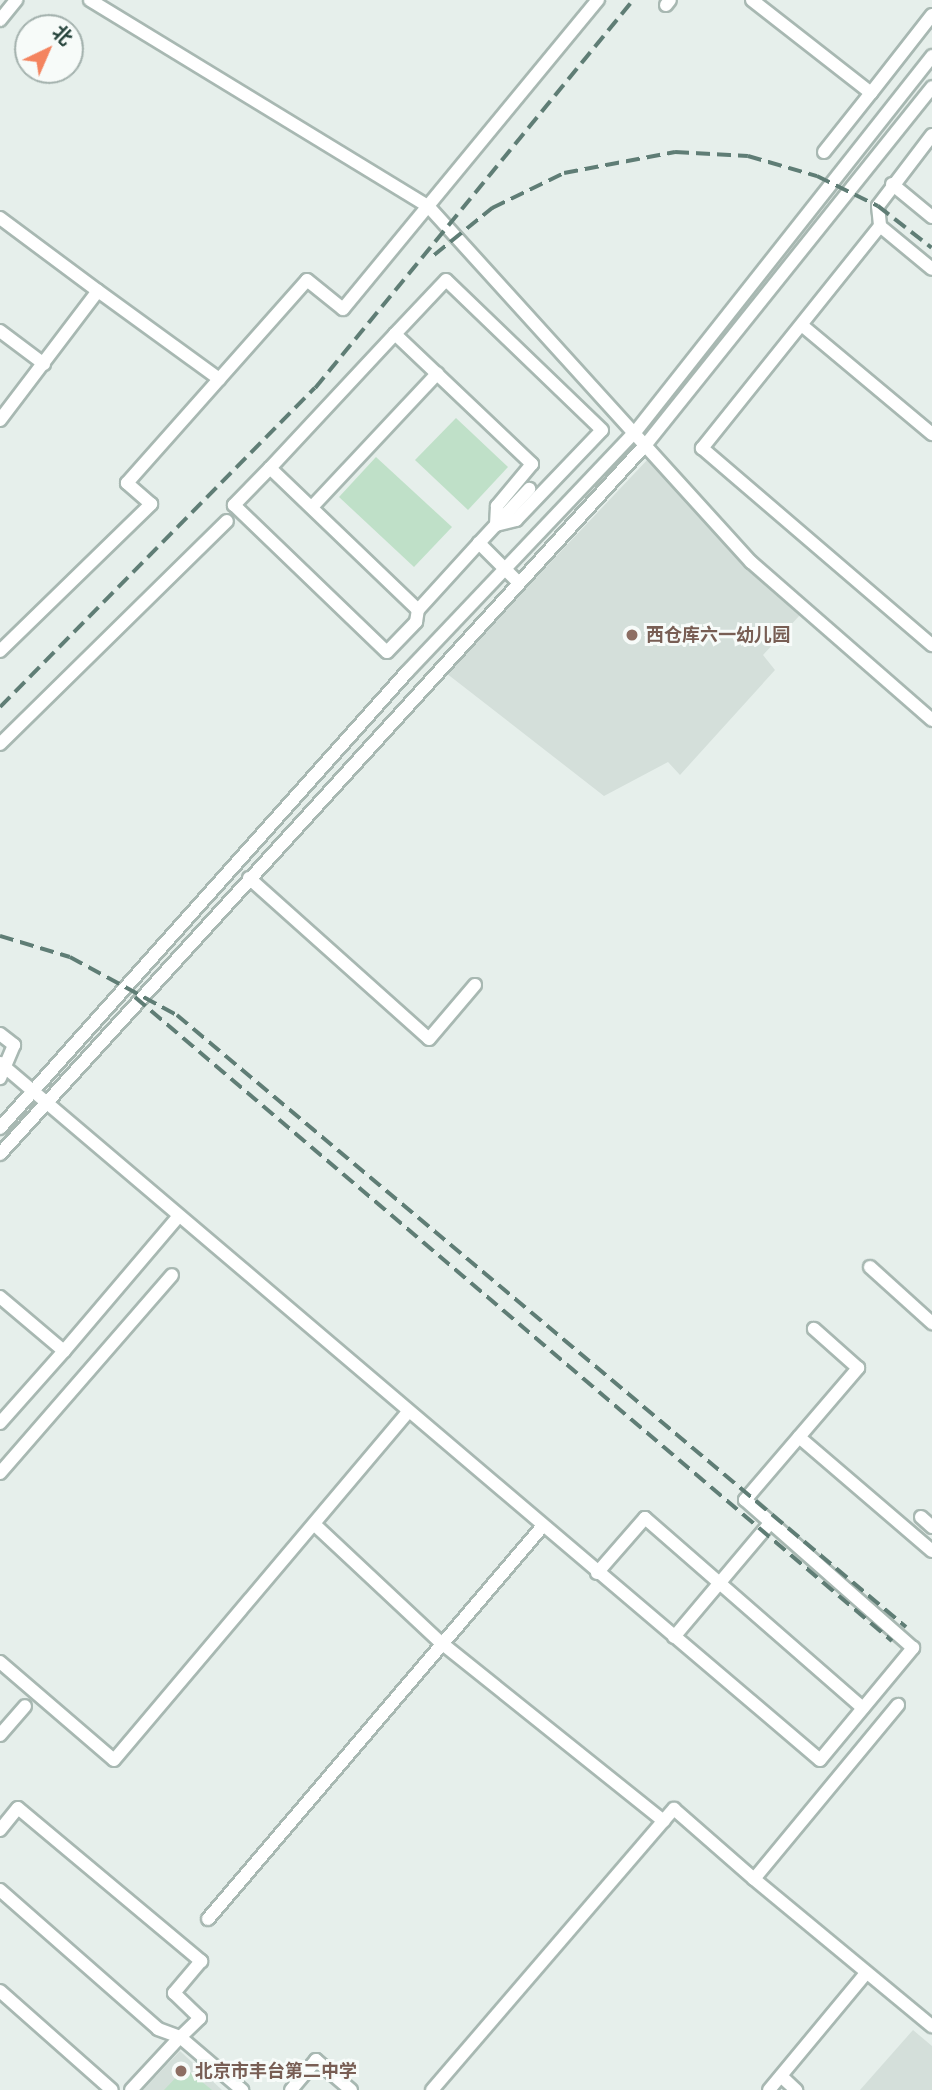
<!DOCTYPE html>
<meta charset="utf-8">
<style>
body{margin:0}
#map{position:relative;width:932px;height:2090px;overflow:hidden;background:#e6efeb;font-family:"DM Sans","Noto Sans SC",sans-serif}
div>[style]{position:absolute}
[style*='--x']{left:calc(var(--x)*1px);top:calc(var(--y)*1px);width:calc(var(--w)*1px);rotate:calc(var(--a)*1deg)}
.built>*{inset:0;background:#d4dfda}
.green>*{inset:0;background:#bfe0c8}
.roads{filter:drop-shadow(2px 0 #a8b8b2) drop-shadow(-2px 0 #a8b8b2) drop-shadow(0 2px #a8b8b2) drop-shadow(0 -2px #a8b8b2)}
.minor>*{height:12px;margin:-6px;padding:0 6px;transform-origin:6px;border-radius:6px;background:#fff}
.rail>*{height:3.5px;margin-top:-1.75px;transform-origin:0;background:repeating-linear-gradient(90deg,#5f7d75 0 14px,transparent 0 21px)}
.dots>*{width:19px;height:19px;translate:-50% -50%;box-sizing:border-box;border:4px solid #f7fbf9;border-radius:50%}
span{translate:-50% -50%;white-space:nowrap;text-align:center;line-height:1.15;-webkit-text-stroke:6px #f7fbf9;paint-order:stroke}
.education-label{font-size:18px;color:#785e54;font-weight:700}
.left{translate:0 -50%;text-align:left}
.north{position:absolute;left:14px;top:14px;width:70px;height:70px;box-sizing:border-box;background:#f7fbf9;border:2px solid #a3b1ad;border-radius:50%;rotate:44deg;font-size:19px;font-weight:700;line-height:28px;text-align:center;color:#24423a}
.north::after{content:'';display:block;margin:auto;width:24px;height:32px;background:#f4845f;clip-path:polygon(50% 0,100% 100%,50% 72%,0 100%)}
</style>
<div id="map">
<div class="built">
<div style="clip-path:polygon(649px 458px,800px 615px,763px 655px,775px 670px,680px 775px,668px 762px,604px 796px,446px 673px)"></div>
<div style="clip-path:polygon(913px 2030px,932px 2046px,932px 2090px,860px 2090px)"></div>
<div style="clip-path:polygon(180px 2051px,222px 2090px,143px 2090px)"></div>
</div>
<div class="green">
<div style="clip-path:polygon(456px 418px,508px 467px,468px 510px,415px 460px)"></div>
<div style="clip-path:polygon(376px 457px,452px 527px,414px 567px,339px 497px)"></div>
<div style="clip-path:polygon(185px 2068px,212px 2090px,164px 2090px)"></div>
</div>
<div class="roads">
<div class="minor">
<div style="--x:90;--y:0;--w:396;--a:31.4"></div>
<div style="--x:428;--y:206;--w:481;--a:47.8"></div>
<div style="--x:751;--y:562;--w:240;--a:41.1"></div>
<div style="--x:752;--y:0;--w:151;--a:38"></div>
<div style="--x:871;--y:93;--w:99;--a:-52"></div>
<div style="--x:666;--y:5;--w:6;--a:-51"></div>
<div style="--x:0;--y:20;--w:26;--a:-51"></div>
<div style="--x:932;--y:135;--w:89;--a:127.3"></div>
<div style="--x:878;--y:206;--w:20;--a:84"></div>
<div style="--x:880;--y:226;--w:67;--a:39.6"></div>
<div style="--x:824;--y:152;--w:75;--a:-51.5"></div>
<div style="--x:892;--y:184;--w:52;--a:39.5"></div>
<div style="--x:0;--y:218;--w:122;--a:36.7"></div>
<div style="--x:880;--y:226;--w:285;--a:128.7"></div>
<div style="--x:702;--y:448;--w:303;--a:40.6"></div>
<div style="--x:804;--y:327;--w:167;--a:39.9"></div>
<div style="--x:0;--y:331;--w:55;--a:36.9"></div>
<div style="--x:395;--y:334;--w:189;--a:43.5"></div>
<div style="--x:532;--y:464;--w:55;--a:129.8"></div>
<div style="--x:497;--y:506;--w:19;--a:93"></div>
<div style="--x:496;--y:525;--w:21;--a:-14"></div>
<div style="--x:516;--y:520;--w:124;--a:-46.3"></div>
<div style="--x:602;--y:430;--w:216;--a:-136.1"></div>
<div style="--x:446;--y:280;--w:74;--a:133.4"></div>
<div style="--x:395;--y:334;--w:183;--a:133"></div>
<div style="--x:270;--y:468;--w:205;--a:43.8"></div>
<div style="--x:418;--y:610;--w:91;--a:-47.7"></div>
<div style="--x:0;--y:420;--w:162;--a:-52.8"></div>
<div style="--x:98;--y:291;--w:150;--a:36"></div>
<div style="--x:270;--y:468;--w:52;--a:134.2"></div>
<div style="--x:234;--y:505;--w:212;--a:43.9"></div>
<div style="--x:387;--y:652;--w:42;--a:-46"></div>
<div style="--x:416;--y:622;--w:12;--a:-81"></div>
<div style="--x:312;--y:507;--w:183;--a:-46.8"></div>
<div style="--x:519;--y:583;--w:57;--a:-135"></div>
<div style="--x:479;--y:543;--w:74;--a:-47.2"></div>
<div style="--x:0;--y:651;--w:211;--a:-44.2"></div>
<div style="--x:151;--y:504;--w:32;--a:-139"></div>
<div style="--x:127;--y:483;--w:271;--a:-48.4"></div>
<div style="--x:307;--y:280;--w:46;--a:38.9"></div>
<div style="--x:343;--y:309;--w:401;--a:-50.5"></div>
<div style="--x:0;--y:744;--w:318;--a:-44.5"></div>
<div style="--x:249;--y:878;--w:241;--a:41.8"></div>
<div style="--x:429;--y:1039;--w:71;--a:-49.6"></div>
<div style="--x:0;--y:1034;--w:18;--a:38"></div>
<div style="--x:14;--y:1045;--w:36;--a:113"></div>
<div style="--x:0;--y:1063;--w:1076;--a:40.36"></div>
<div style="--x:820;--y:1760;--w:146;--a:-50.3"></div>
<div style="--x:913;--y:1648;--w:224;--a:-138.6"></div>
<div style="--x:745;--y:1500;--w:174;--a:-49.4"></div>
<div style="--x:858;--y:1368;--w:59;--a:-138.4"></div>
<div style="--x:0;--y:1128;--w:611;--a:-48.25"></div>
<div style="--x:407;--y:672;--w:332;--a:-46.5"></div>
<div style="--x:636;--y:431;--w:478;--a:-51.7"></div>
<div style="--x:0;--y:1154;--w:961;--a:-47.7"></div>
<div style="--x:647;--y:443;--w:456;--a:-51.3"></div>
<div style="--x:870;--y:1267;--w:84;--a:42.1"></div>
<div style="--x:0;--y:1297;--w:84;--a:40.2"></div>
<div style="--x:64;--y:1351;--w:177;--a:-49.6"></div>
<div style="--x:0;--y:1423;--w:96;--a:-48.4"></div>
<div style="--x:799;--y:1437;--w:175;--a:40.6"></div>
<div style="--x:0;--y:1473;--w:262;--a:-49"></div>
<div style="--x:921;--y:1517;--w:15;--a:42"></div>
<div style="--x:314;--y:1524;--w:171;--a:43.1"></div>
<div style="--x:439;--y:1641;--w:288;--a:38.7"></div>
<div style="--x:597;--y:1573;--w:73;--a:-48.9"></div>
<div style="--x:645;--y:1518;--w:289;--a:41.1"></div>
<div style="--x:674;--y:1637;--w:150;--a:-49.9"></div>
<div style="--x:0;--y:1662;--w:150;--a:40.7"></div>
<div style="--x:114;--y:1760;--w:454;--a:-49.8"></div>
<div style="--x:0;--y:1735;--w:38;--a:-49"></div>
<div style="--x:0;--y:1830;--w:28;--a:-51"></div>
<div style="--x:18;--y:1808;--w:239;--a:39.9"></div>
<div style="--x:201;--y:1961;--w:42;--a:130.2"></div>
<div style="--x:174;--y:1993;--w:36;--a:44"></div>
<div style="--x:200;--y:2018;--w:28;--a:136"></div>
<div style="--x:180;--y:2037;--w:82;--a:40.5"></div>
<div style="--x:754;--y:1879;--w:231;--a:39.6"></div>
<div style="--x:0;--y:1890;--w:210;--a:41.3"></div>
<div style="--x:158;--y:2029;--w:23;--a:20"></div>
<div style="--x:180;--y:2037;--w:72;--a:132.8"></div>
<div style="--x:208;--y:1919;--w:515;--a:-49.57"></div>
<div style="--x:0;--y:1991;--w:149;--a:41.5"></div>
<div style="--x:781;--y:2076;--w:21;--a:43"></div>
<div style="--x:291;--y:2090;--w:39;--a:-50"></div>
<div style="--x:316;--y:2060;--w:46;--a:40.6"></div>
<div style="--x:432;--y:2090;--w:371;--a:-49.3"></div>
<div style="--x:674;--y:1809;--w:106;--a:41.2"></div>
<div style="--x:754;--y:1879;--w:226;--a:-50.4"></div>
<div style="--x:769;--y:2090;--w:152;--a:-50.3"></div>
</div>
</div>
<div class="rail">
<div style="--x:434;--y:255;--w:75;--a:-39"></div>
<div style="--x:492;--y:208;--w:80;--a:-25.9"></div>
<div style="--x:564;--y:173;--w:113;--a:-10.7"></div>
<div style="--x:675;--y:152;--w:73;--a:3.1"></div>
<div style="--x:748;--y:156;--w:72;--a:16.2"></div>
<div style="--x:817;--y:176;--w:68;--a:26.2"></div>
<div style="--x:878;--y:206;--w:68;--a:37.9"></div>
<div style="--x:0;--y:707;--w:448;--a:-45.4"></div>
<div style="--x:315;--y:388;--w:502;--a:-50.66"></div>
<div style="--x:0;--y:936;--w:73;--a:16.7"></div>
<div style="--x:70;--y:957;--w:122;--a:28.5"></div>
<div style="--x:177;--y:1015;--w:952;--a:40.01"></div>
<div style="--x:135;--y:997;--w:994;--a:40.39"></div>
</div>
<div class="dots">
<div style="left:632px;top:635px;background:#8d6e63"></div>
<div style="left:181px;top:2071px;background:#8d6e63"></div>
</div>
<div class="education-label">
<span class="left" style="left:646px;top:635px">西仓库六一幼儿园</span>
<span class="left" style="left:195px;top:2071px">北京市丰台第二中学</span>
</div>
<div class="north">北</div>
</div>
